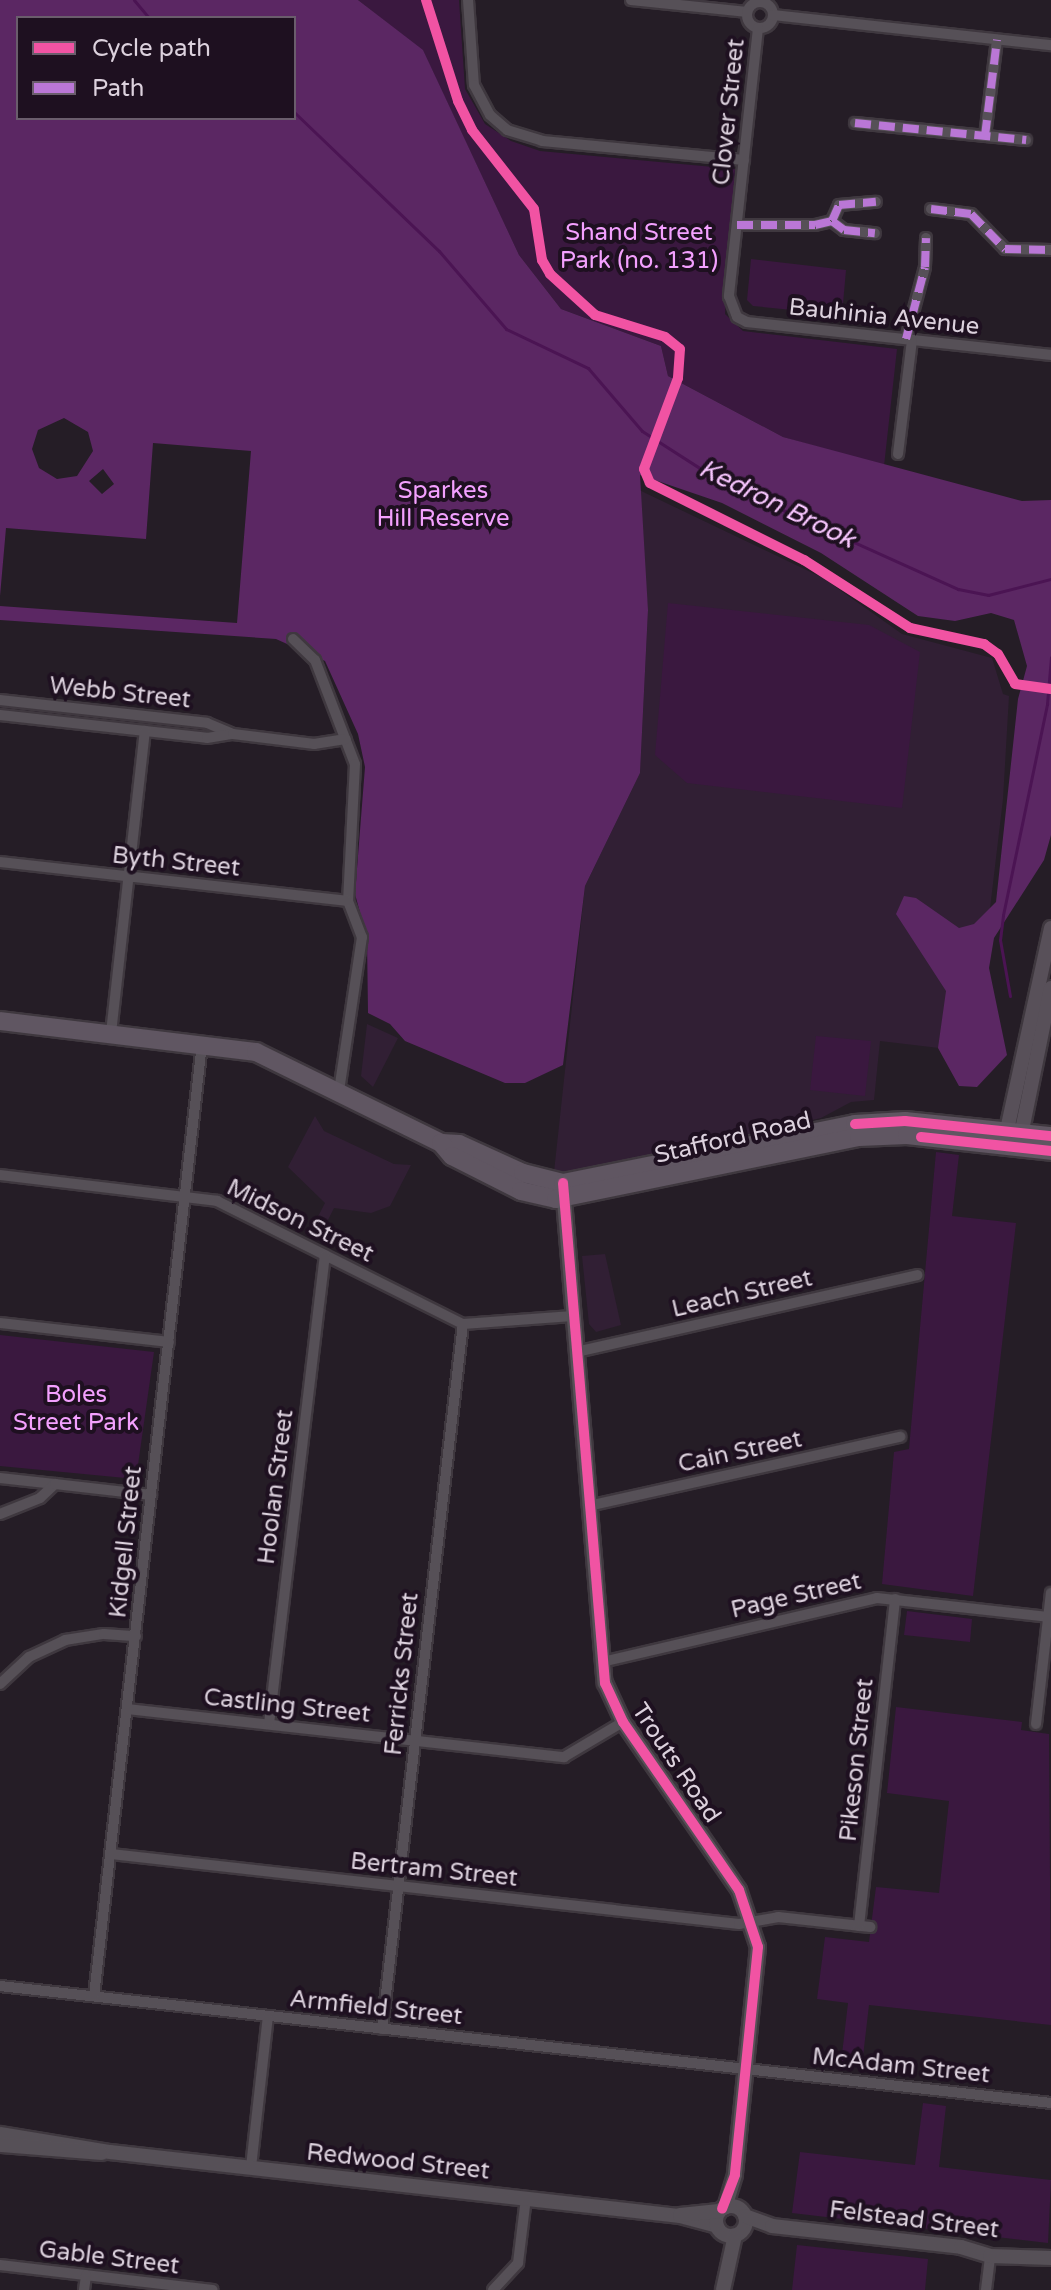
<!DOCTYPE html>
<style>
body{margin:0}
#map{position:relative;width:1051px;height:2290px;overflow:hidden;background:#251d26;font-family:"Varela Round",sans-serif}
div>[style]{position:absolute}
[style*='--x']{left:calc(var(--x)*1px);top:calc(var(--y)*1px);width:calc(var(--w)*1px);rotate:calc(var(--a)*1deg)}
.built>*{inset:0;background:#311f34}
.green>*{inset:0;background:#3a183f}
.forest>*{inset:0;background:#5b2763}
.stream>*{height:3px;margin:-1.5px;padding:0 1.5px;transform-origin:1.5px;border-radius:1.5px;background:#4b1453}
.roads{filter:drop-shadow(2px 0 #3f383f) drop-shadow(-2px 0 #3f383f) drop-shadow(0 2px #3f383f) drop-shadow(0 -2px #3f383f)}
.minor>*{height:10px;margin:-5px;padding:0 5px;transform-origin:5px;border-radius:5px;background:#565057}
.minor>.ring{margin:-5px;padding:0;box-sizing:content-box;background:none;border:10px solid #565057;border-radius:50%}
.tertiary>*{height:14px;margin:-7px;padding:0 7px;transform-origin:7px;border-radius:7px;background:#565057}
.tertiary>.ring{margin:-7px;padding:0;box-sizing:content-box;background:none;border:14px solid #565057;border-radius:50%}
.secondary>*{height:14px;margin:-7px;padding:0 7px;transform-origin:7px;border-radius:7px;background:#585059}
.trunk>*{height:18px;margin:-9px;padding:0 9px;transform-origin:9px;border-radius:9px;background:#605662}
.quiet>*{height:8px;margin-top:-4px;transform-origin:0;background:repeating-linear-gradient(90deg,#ba77d6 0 16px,transparent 0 24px)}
.cycleway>*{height:10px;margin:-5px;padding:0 5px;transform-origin:5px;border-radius:5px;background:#f153a3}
span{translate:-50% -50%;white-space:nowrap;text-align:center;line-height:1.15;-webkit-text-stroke:8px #1e1020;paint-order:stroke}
.street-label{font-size:24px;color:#dcd1dd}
.park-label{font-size:24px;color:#f3a0fe}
.water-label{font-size:26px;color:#f7c5fe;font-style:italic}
.legend{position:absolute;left:16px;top:16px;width:280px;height:104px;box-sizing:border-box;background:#1e1020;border:2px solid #6a5d6c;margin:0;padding:10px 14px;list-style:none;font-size:24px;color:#dcd1dd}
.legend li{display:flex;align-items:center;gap:16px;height:40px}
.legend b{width:40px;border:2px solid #6a5d6c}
</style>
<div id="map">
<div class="built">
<div style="clip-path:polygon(637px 489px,823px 578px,902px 634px,992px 658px,1003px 694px,1009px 696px,1003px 799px,973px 1052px,880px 1041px,874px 1100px,851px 1102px,821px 1118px,593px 1169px,554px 1172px,585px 886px,640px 773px,648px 610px)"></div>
<div style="clip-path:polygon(367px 1024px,398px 1038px,373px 1087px,361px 1076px)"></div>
<div style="clip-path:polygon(315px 1116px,324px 1131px,394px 1164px,411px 1165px,390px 1206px,371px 1213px,334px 1208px,319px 1238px,309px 1234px,325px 1203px,288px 1167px)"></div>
<div style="clip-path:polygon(605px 1254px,621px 1325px,596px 1332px,589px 1324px,582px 1256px)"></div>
</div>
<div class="green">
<div style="clip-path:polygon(358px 0,459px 0,465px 89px,485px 124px,511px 141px,540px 151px,735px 169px,725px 314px,743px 331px,897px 349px,884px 466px,783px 437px,668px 376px,661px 346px,561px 309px,519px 255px,423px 51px)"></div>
<div style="clip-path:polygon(751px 259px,846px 270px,842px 315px,753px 306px,747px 300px)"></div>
<div style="clip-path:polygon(668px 603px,869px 625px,920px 652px,902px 808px,687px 783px,655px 755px)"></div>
<div style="clip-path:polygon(816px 1036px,871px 1041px,865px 1096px,810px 1090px)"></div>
<div style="clip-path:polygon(936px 1152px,959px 1155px,952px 1216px,1016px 1223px,973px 1596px,882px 1584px,894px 1452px,909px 1449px)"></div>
<div style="clip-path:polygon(0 1335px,154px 1352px,136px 1479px,0 1466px)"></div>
<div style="clip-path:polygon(907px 1611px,972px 1619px,970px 1642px,904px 1635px)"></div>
<div style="clip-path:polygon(896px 1707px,1022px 1722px,1021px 1730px,1049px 1734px,1051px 2025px,869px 2005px,862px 2065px,841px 2063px,848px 2003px,817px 1999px,825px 1937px,869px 1942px,876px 1887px,939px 1893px,949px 1801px,887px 1793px)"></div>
<div style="clip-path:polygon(923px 2103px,946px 2106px,939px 2167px,1051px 2180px,1048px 2243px,792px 2213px,800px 2152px,915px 2165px)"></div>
<div style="clip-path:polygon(797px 2245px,928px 2259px,925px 2290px,792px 2290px)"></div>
</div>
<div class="forest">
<div style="clip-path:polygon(evenodd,0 0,358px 0,423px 50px,519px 255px,561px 309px,661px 346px,668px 376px,783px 437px,1022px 501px,1051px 500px,1051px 835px,1044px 860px,994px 938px,989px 968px,1007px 1055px,977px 1087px,959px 1086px,938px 1048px,946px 991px,896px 914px,904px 896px,916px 898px,959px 928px,974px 924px,996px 902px,1018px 699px,1027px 666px,1014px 620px,991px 613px,955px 621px,918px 616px,821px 553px,722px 503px,640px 475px,648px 610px,640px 773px,585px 886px,563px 1065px,525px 1083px,505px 1083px,405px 1041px,390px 1024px,368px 1013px,367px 938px,355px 894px,365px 767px,358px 734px,325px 661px,276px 639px,0 620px,0 606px,237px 623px,251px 451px,153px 443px,146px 539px,6px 528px,0 596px,0 0,18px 18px,294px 18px,294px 118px,18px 118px,18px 18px,0 0,64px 418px,88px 432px,93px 451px,77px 476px,57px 479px,39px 468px,32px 449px,38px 430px,64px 418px,0 0,103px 469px,114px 484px,102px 494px,89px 481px,103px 469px)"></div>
</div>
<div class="stream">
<div style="--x:134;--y:0;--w:23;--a:50"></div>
<div style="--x:294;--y:112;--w:201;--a:43.8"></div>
<div style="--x:439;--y:251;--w:103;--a:49.3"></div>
<div style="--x:506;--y:329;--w:91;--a:25.4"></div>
<div style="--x:588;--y:368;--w:83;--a:49.4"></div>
<div style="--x:642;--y:431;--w:96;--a:32.7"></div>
<div style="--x:723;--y:483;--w:258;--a:24.3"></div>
<div style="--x:958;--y:589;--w:31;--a:11"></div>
<div style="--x:988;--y:595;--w:65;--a:-14.3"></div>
<div style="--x:1010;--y:996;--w:57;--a:-100.1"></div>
<div style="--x:1000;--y:940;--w:25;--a:-83"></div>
<div style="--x:1003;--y:915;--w:216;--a:-78.2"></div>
<div style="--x:1047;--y:704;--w:47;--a:-85.1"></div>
</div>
<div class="roads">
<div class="minor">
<div style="--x:468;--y:0;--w:85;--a:86"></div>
<div style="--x:474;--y:85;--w:34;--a:62"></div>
<div style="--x:490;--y:115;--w:23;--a:41"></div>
<div style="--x:507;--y:130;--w:37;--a:17"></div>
<div style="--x:542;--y:141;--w:203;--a:5.4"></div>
<div style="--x:631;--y:0;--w:117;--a:5.9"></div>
<div class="ring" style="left:747px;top:2px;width:16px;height:16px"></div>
<div style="--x:773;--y:15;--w:280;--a:6.2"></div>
<div style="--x:758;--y:28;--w:270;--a:96.2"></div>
<div style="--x:729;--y:296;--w:22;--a:69"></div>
<div style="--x:737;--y:317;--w:11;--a:27"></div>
<div style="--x:747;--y:322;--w:306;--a:6.2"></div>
<div style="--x:855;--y:123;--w:172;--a:5.7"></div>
<div style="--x:985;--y:136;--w:97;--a:-82.9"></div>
<div style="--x:931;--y:209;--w:40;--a:7.1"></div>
<div style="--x:971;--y:214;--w:49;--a:45.8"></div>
<div style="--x:1005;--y:249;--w:46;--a:1.2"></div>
<div style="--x:832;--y:221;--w:15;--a:37"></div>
<div style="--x:844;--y:230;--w:31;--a:6"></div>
<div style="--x:737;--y:225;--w:78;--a:0"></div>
<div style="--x:815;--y:225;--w:17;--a:-13"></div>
<div style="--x:832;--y:221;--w:17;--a:-66"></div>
<div style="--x:839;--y:205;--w:37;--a:-5"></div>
<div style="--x:906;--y:339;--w:74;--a:-75.2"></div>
<div style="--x:925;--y:267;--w:29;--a:-88"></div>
<div style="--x:898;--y:454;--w:115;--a:-83"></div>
<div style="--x:293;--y:639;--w:30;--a:44"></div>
<div style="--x:315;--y:660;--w:111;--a:69"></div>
<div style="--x:355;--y:764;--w:137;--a:92.9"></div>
<div style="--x:348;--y:901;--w:39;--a:69"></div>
<div style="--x:362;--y:937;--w:156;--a:98.5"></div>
<div style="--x:0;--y:700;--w:208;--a:6.3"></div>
<div style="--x:207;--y:723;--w:26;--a:23"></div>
<div style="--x:0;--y:715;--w:208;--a:6.3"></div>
<div style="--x:207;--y:738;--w:26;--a:-9"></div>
<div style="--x:233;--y:734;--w:82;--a:7"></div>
<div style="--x:314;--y:744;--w:32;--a:-9"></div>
<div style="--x:0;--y:862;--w:350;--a:6.4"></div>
<div style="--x:111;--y:1033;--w:304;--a:-83.6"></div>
<div style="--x:0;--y:1175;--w:219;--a:6.8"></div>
<div style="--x:217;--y:1201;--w:275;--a:26.6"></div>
<div style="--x:463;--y:1324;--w:110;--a:-4.2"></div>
<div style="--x:0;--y:1323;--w:170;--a:6.4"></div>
<div style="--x:576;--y:1352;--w:350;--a:-12.7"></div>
<div style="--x:0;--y:1478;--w:55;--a:6.2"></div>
<div style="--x:588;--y:1506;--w:320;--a:-12.5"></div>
<div style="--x:0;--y:1514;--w:43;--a:-21.8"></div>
<div style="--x:40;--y:1498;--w:21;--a:-43"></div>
<div style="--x:55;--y:1484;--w:97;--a:6.5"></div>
<div style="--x:602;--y:1662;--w:282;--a:-13.1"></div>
<div style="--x:877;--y:1598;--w:172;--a:6.3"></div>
<div style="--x:0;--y:1684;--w:40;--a:-43"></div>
<div style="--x:29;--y:1657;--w:40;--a:-25"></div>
<div style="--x:65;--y:1640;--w:39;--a:-9"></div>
<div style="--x:104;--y:1634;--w:32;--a:4"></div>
<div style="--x:127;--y:1709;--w:440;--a:6.3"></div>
<div style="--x:564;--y:1757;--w:69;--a:-30.7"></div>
<div style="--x:269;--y:1724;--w:472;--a:-83.2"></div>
<div style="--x:1036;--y:1724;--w:132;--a:-83.5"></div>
<div style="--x:111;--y:1854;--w:632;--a:6.36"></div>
<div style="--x:739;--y:1924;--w:40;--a:-10"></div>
<div style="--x:778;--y:1917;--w:93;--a:6.2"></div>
<div style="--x:859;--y:1926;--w:329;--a:-83.7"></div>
<div style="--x:0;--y:1986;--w:1057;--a:6.35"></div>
<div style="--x:94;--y:1996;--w:958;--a:-83.53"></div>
<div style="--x:382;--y:2029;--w:710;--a:-83.45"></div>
<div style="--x:251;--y:2167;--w:152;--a:-83.6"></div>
<div style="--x:0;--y:2265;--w:214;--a:6.7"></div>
<div style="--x:84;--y:2290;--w:15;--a:-82"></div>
<div style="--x:493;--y:2290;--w:37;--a:-47"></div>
<div style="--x:518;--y:2263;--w:65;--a:-83"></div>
<div style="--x:986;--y:2290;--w:34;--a:-83"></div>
</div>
<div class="tertiary">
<div style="--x:563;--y:1188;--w:497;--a:85.2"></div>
<div style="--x:605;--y:1683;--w:43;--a:65.2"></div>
<div style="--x:623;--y:1722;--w:204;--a:55.4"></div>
<div style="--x:739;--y:1890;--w:60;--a:71.6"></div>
<div style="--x:758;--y:1947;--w:229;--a:95.8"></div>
<div style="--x:735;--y:2175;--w:34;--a:107"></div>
<div style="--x:0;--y:2134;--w:111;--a:9.3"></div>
<div style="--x:110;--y:2152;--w:574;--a:6.41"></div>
<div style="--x:680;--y:2216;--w:38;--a:15"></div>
<div style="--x:0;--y:2145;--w:102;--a:4.5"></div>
<div class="ring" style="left:716px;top:2206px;width:16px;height:16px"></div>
<div style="--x:680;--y:2215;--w:39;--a:-6"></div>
<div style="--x:745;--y:2216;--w:29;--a:20"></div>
<div style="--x:772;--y:2226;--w:190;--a:6.3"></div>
<div style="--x:961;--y:2247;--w:30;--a:17"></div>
<div style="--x:990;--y:2256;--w:61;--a:1.9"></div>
<div style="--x:723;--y:2290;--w:56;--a:-77.7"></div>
</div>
<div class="secondary">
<div style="--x:1005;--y:1139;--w:216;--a:-77.7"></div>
<div style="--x:1020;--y:1140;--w:155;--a:-78.5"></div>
</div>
<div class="trunk">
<div style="--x:0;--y:1021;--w:258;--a:6.9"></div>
<div style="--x:256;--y:1052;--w:206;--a:26.2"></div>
<div style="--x:441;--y:1143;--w:18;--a:3"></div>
<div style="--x:459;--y:1144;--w:70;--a:24.4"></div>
<div style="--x:523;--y:1173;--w:41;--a:14"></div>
<div style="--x:563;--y:1183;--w:298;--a:-11.4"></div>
<div style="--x:855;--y:1124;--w:50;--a:-3.4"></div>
<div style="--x:905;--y:1121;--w:147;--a:5.9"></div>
<div style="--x:441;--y:1143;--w:17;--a:50"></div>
<div style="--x:452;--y:1156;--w:77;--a:26.9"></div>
<div style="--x:521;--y:1191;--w:36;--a:13"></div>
<div style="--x:556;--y:1199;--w:309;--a:-11.6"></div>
<div style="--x:859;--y:1137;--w:48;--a:-2.4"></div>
<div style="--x:907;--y:1135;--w:145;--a:6.3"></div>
</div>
</div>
<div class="quiet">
<div style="--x:855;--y:123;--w:172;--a:5.7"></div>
<div style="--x:985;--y:136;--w:97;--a:-82.9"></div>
<div style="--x:931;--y:209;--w:40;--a:7.1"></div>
<div style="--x:971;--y:214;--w:49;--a:45.8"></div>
<div style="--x:1005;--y:249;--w:46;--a:1.2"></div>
<div style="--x:832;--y:221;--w:15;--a:37"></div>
<div style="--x:844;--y:230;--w:31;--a:6"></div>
<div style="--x:737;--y:225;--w:78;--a:0"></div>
<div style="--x:815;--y:225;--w:17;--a:-13"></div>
<div style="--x:832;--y:221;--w:17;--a:-66"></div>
<div style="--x:839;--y:205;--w:37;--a:-5"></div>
<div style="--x:906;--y:339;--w:74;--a:-75.2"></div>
<div style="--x:925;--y:267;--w:29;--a:-88"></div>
</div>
<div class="cycleway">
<div style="--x:426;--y:0;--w:106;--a:72.4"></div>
<div style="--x:458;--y:101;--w:32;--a:64"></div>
<div style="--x:472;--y:130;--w:100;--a:51.9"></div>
<div style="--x:534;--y:209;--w:52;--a:81.1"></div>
<div style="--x:542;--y:260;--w:16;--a:60"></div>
<div style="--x:550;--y:274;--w:61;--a:42.3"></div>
<div style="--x:595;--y:315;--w:73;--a:17.4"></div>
<div style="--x:665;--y:337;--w:19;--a:39"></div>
<div style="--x:680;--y:349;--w:29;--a:94"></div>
<div style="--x:678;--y:378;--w:97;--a:110.5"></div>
<div style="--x:644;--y:469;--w:15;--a:67"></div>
<div style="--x:650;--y:483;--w:172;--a:26.6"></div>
<div style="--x:804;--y:560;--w:126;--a:32.7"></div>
<div style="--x:910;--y:628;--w:76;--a:12.2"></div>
<div style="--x:984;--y:644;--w:17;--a:36"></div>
<div style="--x:998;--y:654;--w:34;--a:60"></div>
<div style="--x:1015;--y:684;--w:36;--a:8"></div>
<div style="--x:855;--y:1124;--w:50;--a:-3.4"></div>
<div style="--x:905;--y:1121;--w:147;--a:5.9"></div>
<div style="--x:921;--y:1137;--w:131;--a:6.1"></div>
<div style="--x:563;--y:1183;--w:502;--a:85.2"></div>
<div style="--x:605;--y:1683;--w:43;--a:65.2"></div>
<div style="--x:623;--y:1722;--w:204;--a:55.4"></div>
<div style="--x:739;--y:1890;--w:60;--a:71.6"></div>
<div style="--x:758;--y:1947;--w:229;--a:95.8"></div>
<div style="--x:735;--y:2175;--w:36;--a:111"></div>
</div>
<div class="street-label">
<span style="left:729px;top:112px;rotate:-84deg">Clover Street</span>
<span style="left:884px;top:317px;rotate:6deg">Bauhinia Avenue</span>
<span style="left:120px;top:693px;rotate:6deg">Webb Street</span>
<span style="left:176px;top:862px;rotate:6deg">Byth Street</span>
<span style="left:733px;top:1138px;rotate:-13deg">Stafford Road</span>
<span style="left:300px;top:1221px;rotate:26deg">Midson Street</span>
<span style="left:742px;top:1294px;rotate:-13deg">Leach Street</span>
<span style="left:740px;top:1452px;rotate:-12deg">Cain Street</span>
<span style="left:276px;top:1487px;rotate:-83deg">Hoolan Street</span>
<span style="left:126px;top:1542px;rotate:-84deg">Kidgell Street</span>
<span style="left:796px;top:1596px;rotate:-13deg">Page Street</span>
<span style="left:402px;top:1674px;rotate:-84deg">Ferricks Street</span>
<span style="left:287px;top:1706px;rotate:6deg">Castling Street</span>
<span style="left:857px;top:1760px;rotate:-84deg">Pikeson Street</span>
<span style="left:676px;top:1763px;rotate:56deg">Trouts Road</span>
<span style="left:434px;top:1870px;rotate:6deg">Bertram Street</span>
<span style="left:376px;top:2008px;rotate:6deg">Armfield Street</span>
<span style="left:901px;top:2066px;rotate:6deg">McAdam Street</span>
<span style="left:398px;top:2162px;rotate:6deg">Redwood Street</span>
<span style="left:914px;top:2220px;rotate:7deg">Felstead Street</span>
<span style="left:109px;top:2258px;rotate:7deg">Gable Street</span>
</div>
<div class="park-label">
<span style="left:639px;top:247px">Shand Street<br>Park (no. 131)</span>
<span style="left:443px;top:505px">Sparkes<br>Hill Reserve</span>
<span style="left:76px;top:1409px">Boles<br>Street Park</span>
</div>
<div class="water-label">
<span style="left:777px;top:504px;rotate:26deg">Kedron Brook</span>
</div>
<ul class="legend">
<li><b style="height:10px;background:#f153a3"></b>Cycle path</li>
<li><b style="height:10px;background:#ba77d6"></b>Path</li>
</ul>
</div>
